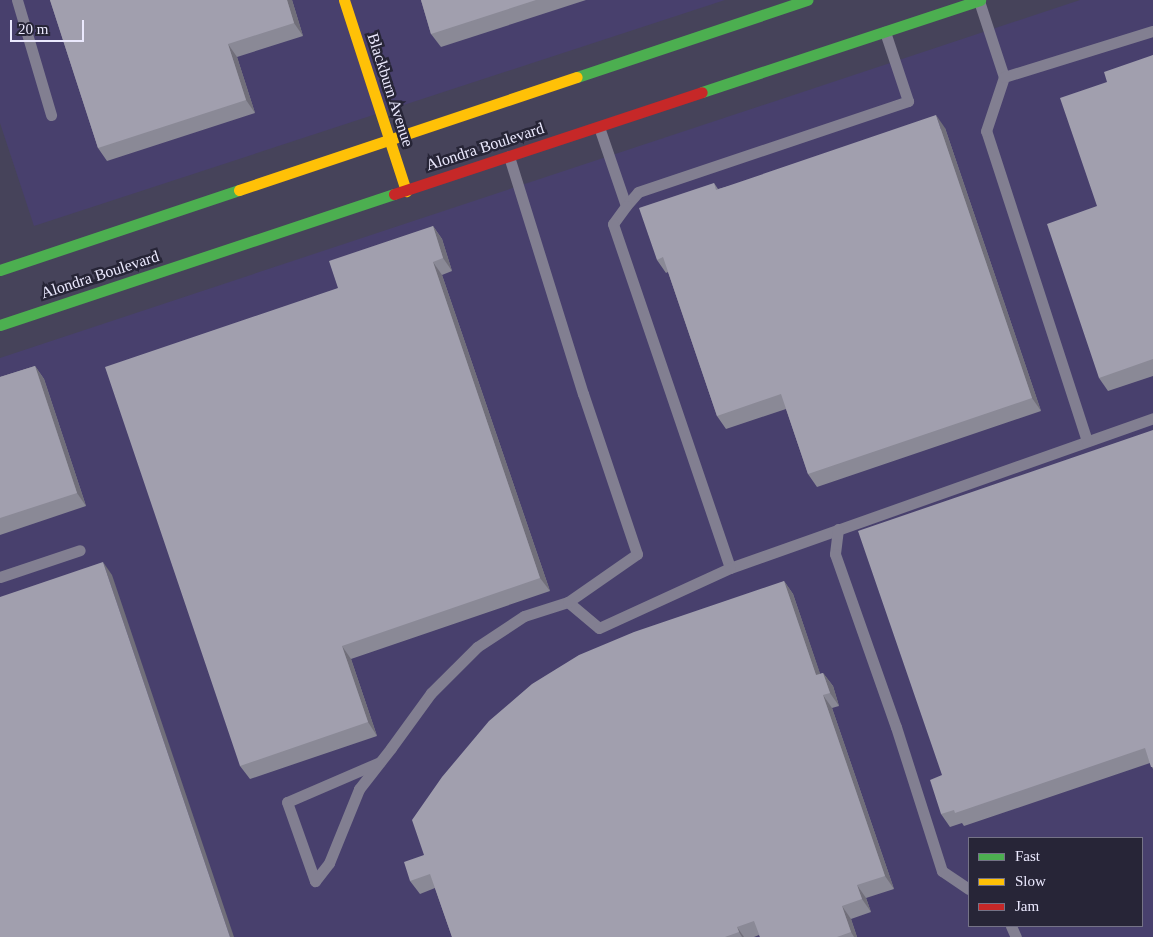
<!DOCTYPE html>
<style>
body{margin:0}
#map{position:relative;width:1153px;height:937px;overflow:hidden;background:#46435a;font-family:Georgia,serif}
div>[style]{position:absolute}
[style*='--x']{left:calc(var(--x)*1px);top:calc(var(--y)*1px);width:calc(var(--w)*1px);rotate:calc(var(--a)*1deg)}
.built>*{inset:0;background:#48406d}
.lane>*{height:11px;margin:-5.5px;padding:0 5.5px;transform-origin:5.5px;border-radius:5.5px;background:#827f91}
.fast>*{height:11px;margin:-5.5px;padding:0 5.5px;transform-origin:5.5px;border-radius:5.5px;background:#4caf50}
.slow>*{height:11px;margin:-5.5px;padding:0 5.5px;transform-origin:5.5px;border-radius:5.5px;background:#ffc107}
.jam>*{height:11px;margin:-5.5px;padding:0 5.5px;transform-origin:5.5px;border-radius:5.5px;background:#c62828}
.wall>*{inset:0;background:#8a8996}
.shaded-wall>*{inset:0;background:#716f7a}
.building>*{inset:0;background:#a19fae}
span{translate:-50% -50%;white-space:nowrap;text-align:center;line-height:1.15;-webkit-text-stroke:5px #272537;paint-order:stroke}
.street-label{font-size:16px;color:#ebe9fe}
.legend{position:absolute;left:968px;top:837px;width:175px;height:90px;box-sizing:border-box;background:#272537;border:1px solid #757387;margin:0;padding:6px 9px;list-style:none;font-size:15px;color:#ebe9fe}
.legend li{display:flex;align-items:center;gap:10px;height:25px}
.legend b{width:25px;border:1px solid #757387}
.scale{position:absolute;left:10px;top:20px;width:74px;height:22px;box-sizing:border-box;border:2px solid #ebe9fe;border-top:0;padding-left:6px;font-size:15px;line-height:18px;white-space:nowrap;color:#ebe9fe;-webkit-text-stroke:4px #272537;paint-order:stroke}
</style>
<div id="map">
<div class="built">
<div style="clip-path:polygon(0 0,725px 0,34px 226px,0 123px)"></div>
<div style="clip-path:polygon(evenodd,1080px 0,1153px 0,1153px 937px,0 937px,0 358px,1080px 0,969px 838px,1142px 838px,1142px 926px,969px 926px,969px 838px)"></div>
</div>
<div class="lane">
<div style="--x:17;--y:0;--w:120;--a:73.5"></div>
<div style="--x:979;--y:1;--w:80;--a:71.8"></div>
<div style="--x:599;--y:127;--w:83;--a:71.1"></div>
<div style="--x:626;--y:206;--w:18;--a:-49"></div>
<div style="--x:638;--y:192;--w:285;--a:-18.6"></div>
<div style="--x:908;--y:101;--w:73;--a:-108.4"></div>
<div style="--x:626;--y:206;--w:22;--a:126"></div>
<div style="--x:613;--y:224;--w:363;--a:71.2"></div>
<div style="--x:730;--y:568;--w:449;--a:-19.5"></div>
<div style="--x:1087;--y:441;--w:326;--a:-108"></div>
<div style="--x:986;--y:131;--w:57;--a:-71.6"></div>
<div style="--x:1004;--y:77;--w:156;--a:-17.2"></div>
<div style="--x:838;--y:529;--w:25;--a:97"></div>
<div style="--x:835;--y:554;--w:183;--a:70.6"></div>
<div style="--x:896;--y:727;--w:151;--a:72.3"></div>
<div style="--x:942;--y:871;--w:32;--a:34"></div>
<div style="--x:0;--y:577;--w:84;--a:-18.6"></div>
<div style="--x:568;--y:602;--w:40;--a:40"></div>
<div style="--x:599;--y:628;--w:144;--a:-24.6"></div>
<div style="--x:380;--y:762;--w:101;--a:156.7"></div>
<div style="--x:287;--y:802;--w:84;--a:70.5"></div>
<div style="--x:315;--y:881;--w:23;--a:-52"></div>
<div style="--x:329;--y:863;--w:80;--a:-67.9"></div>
<div style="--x:359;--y:789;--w:52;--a:-52"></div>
<div style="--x:391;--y:748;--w:68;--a:-54"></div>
<div style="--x:431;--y:693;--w:65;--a:-45"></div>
<div style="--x:477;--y:647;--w:56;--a:-33.4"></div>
<div style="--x:524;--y:616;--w:46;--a:-17.7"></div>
<div style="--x:568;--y:602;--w:84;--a:-34.8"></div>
<div style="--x:637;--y:554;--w:169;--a:-108.6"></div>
<div style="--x:583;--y:394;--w:249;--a:-107.3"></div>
<div style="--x:1011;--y:926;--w:12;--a:66"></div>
</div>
<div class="fast">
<div style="--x:577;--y:77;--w:243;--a:-18.5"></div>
<div style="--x:702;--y:92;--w:293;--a:-18.3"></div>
<div style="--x:0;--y:270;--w:252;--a:-18.5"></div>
<div style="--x:0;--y:325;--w:415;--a:-18.4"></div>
</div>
<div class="slow">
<div style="--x:344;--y:0;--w:201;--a:72"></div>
<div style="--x:239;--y:190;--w:356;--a:-18.5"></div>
</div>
<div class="jam">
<div style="--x:394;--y:194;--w:324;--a:-18.3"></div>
</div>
<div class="wall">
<div style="clip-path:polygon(50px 0,292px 0,303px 36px,237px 57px,255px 113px,107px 161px,98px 148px)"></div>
<div style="clip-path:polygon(421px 0,586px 0,441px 47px,431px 34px)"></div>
<div style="clip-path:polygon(1153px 55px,1153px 376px,1108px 391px,1099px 378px,1097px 206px,1107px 82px)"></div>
<div style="clip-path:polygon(945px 128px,1041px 411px,817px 487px,808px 474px,786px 409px,726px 429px,717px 416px,668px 272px,666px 273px,657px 260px,714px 183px,718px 189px)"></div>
<div style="clip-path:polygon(433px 226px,442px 239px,452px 271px,442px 275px,550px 591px,351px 659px,377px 736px,250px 779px,240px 766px,338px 288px)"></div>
<div style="clip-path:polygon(35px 366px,44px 379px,86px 506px,0 535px,0 377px)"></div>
<div style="clip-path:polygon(1153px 430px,1153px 769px,1150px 763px,964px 826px,962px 823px,950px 827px,941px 814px,942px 775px)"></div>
<div style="clip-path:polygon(784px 581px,793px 594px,820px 674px,823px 673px,833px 686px,839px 706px,832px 708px,894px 889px,866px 898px,871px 912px,851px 919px,857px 937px,760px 937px,759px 935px,754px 937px,452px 937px,435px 888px,420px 894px,410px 881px,424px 855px)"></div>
</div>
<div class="shaded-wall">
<div style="clip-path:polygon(287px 0,292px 0,303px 36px,294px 23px)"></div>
<div style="clip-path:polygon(228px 44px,237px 57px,255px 113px,246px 100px)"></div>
<div style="clip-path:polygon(936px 115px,945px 128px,1041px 411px,1032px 398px)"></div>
<div style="clip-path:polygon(433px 226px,442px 239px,452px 271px,443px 258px)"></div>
<div style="clip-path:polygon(433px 262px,442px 275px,550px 591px,540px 578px)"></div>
<div style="clip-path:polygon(35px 366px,44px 379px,86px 506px,77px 493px)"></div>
<div style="clip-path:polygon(103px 562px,112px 575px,234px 937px,230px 937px)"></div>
<div style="clip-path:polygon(784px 581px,793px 594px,825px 688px,816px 675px)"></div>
<div style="clip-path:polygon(342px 646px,351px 659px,377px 736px,368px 722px)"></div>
<div style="clip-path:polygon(823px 673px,833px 686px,839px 706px,830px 693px)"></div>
<div style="clip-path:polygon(823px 695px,832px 708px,894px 889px,885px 876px)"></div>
<div style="clip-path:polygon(857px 885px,866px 898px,871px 912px,862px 899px)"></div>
<div style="clip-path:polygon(842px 906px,851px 919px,857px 937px,854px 937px,851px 932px)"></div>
<div style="clip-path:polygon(737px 927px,744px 937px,742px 937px,739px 932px)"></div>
</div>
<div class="building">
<div style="clip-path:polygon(50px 0,287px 0,294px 23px,228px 44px,246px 100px,98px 148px)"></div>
<div style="clip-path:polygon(421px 0,536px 0,431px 34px)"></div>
<div style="clip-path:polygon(1153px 55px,1153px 359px,1099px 378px,1047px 224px,1097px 206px,1060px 98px,1107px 82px,1104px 72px)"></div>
<div style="clip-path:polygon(936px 115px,1032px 398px,808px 474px,781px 394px,717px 416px,663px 257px,657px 260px,639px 208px,714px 183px,716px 190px)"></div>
<div style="clip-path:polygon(433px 226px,443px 258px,433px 262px,540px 578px,342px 646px,368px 722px,240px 766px,105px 367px,338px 288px,329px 261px)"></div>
<div style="clip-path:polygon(35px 366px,77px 493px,0 518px,0 377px)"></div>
<div style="clip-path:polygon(1153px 430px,1153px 767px,1151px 767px,1145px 748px,955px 813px,954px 810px,941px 814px,930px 780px,942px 775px,858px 531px)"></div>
<div style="clip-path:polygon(103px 562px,230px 937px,0 937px,0 597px)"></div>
<div style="clip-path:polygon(784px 581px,816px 675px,823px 673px,830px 693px,823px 695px,885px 876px,857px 885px,862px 899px,842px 906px,851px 932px,837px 937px,760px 937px,754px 921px,737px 927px,739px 932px,725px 937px,452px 937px,430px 874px,410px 881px,404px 862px,424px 855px,412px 820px,442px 777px,489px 721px,532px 684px,579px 655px,634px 632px)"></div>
</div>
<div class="street-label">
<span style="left:390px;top:90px;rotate:72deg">Blackburn Avenue</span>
<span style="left:485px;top:147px;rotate:-18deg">Alondra Boulevard</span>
<span style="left:100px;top:275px;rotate:-18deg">Alondra Boulevard</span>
</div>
<ul class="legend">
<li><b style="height:6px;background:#4caf50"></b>Fast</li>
<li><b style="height:6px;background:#ffc107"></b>Slow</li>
<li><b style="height:6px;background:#c62828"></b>Jam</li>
</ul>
<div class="scale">20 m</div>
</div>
